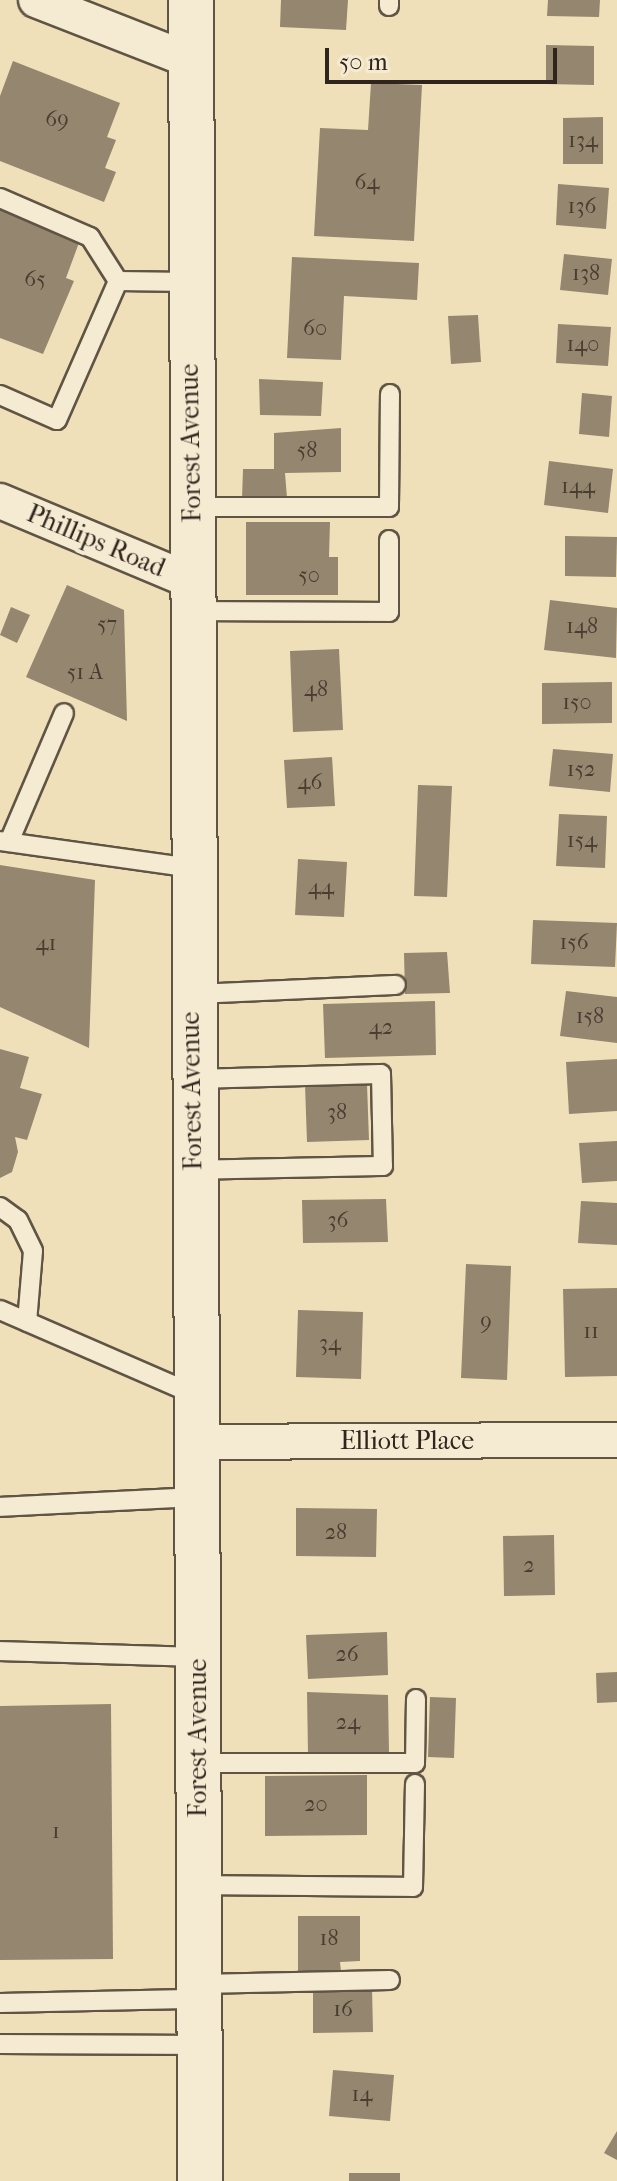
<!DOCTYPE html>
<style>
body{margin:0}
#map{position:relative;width:617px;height:2181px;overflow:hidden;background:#f0e0ba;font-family:"IM FELL French Canon",serif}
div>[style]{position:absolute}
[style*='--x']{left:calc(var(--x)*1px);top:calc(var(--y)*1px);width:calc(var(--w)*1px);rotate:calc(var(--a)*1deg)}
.building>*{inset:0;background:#94866f}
.roads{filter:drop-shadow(2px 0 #605445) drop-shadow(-2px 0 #605445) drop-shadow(0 2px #605445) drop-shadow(0 -2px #605445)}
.lane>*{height:18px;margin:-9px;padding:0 9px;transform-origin:9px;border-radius:9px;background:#f5ebd2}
.street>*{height:34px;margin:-17px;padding:0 17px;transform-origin:17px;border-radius:17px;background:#f5ebd2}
.secondary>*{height:44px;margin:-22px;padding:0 22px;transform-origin:22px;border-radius:22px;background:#f5ebd2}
span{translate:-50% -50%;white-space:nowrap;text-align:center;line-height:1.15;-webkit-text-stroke:8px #f5ebd2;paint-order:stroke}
.number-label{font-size:22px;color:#493d32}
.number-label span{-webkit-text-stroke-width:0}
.street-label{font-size:26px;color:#30251e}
.scale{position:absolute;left:325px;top:48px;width:232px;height:36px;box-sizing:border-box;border:4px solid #30251e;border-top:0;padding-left:10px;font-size:24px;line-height:28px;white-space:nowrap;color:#30251e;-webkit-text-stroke:6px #f5ebd2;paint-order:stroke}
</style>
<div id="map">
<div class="building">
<div style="clip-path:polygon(281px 0,348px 0,346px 30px,280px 27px)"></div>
<div style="clip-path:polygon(548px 0,600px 0,599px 17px,547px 16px)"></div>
<div style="clip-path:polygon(546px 45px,594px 46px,594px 85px,546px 84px)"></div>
<div style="clip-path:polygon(13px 61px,120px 103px,107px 137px,116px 140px,105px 168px,116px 172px,104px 202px,0 161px,0 96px)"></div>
<div style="clip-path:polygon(371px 83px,422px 85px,414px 241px,314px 236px,320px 128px,368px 130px)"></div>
<div style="clip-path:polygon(603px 117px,603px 164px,563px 164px,563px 118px)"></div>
<div style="clip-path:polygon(558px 184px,609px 188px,606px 229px,556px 225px)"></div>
<div style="clip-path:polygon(0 207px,80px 240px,66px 278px,74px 281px,43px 354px,0 338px)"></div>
<div style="clip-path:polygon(564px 254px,612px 259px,608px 295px,560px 290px)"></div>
<div style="clip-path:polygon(292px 257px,419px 263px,417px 300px,344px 296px,341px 360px,287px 358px)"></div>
<div style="clip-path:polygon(478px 315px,481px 362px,451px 364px,448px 316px)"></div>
<div style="clip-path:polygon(558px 324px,611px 327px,608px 366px,556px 363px)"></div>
<div style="clip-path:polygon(259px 379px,323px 382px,321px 416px,260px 415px)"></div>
<div style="clip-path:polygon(582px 393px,612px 396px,609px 437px,579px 434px)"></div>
<div style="clip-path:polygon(341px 428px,341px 472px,285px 473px,287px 498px,242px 499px,243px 469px,274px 469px,274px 433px)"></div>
<div style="clip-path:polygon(549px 461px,613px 469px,608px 513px,544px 505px)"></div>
<div style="clip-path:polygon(246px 522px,330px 522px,329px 557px,338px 557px,338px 595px,246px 595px)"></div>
<div style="clip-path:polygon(565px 536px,617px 537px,616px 577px,565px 576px)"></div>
<div style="clip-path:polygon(67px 585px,124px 610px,127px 721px,26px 677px)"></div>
<div style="clip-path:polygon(550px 600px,617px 608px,616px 658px,544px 650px)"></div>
<div style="clip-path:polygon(11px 607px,30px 615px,17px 643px,0 635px)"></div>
<div style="clip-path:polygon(339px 649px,343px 730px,293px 732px,290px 651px)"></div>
<div style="clip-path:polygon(612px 682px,612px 723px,542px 724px,542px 683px)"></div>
<div style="clip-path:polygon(553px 749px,613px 754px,610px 792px,549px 786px)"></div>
<div style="clip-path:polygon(332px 757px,335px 806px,287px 808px,284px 760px)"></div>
<div style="clip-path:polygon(418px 785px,452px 786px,447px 897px,414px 896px)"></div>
<div style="clip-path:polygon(559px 814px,607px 816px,605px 868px,556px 866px)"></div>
<div style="clip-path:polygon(298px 859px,347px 862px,344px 917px,295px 915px)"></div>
<div style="clip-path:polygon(0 865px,95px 880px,89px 1048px,0 1007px)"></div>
<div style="clip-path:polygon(533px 920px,617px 923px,615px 967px,531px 964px)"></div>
<div style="clip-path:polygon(447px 952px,450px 993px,405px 994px,404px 953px)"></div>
<div style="clip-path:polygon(566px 991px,617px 997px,617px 1043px,560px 1036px)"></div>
<div style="clip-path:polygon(435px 1001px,436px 1055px,325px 1058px,323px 1004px)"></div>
<div style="clip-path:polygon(0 1049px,29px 1057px,20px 1088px,42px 1094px,27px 1140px,15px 1137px,18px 1152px,12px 1172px,0 1178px)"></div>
<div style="clip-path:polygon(617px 1059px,617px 1111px,569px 1114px,566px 1062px)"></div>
<div style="clip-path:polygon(367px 1084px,369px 1140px,307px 1142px,305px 1085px)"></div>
<div style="clip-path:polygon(617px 1141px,617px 1181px,582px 1183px,579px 1143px)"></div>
<div style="clip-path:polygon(386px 1199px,388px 1242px,303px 1243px,302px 1200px)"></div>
<div style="clip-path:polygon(581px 1201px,617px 1203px,617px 1245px,578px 1243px)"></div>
<div style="clip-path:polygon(466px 1264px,511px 1266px,507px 1380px,461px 1378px)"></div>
<div style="clip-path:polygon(617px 1288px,617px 1376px,565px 1377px,563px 1289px)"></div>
<div style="clip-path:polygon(298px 1310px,363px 1312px,361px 1379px,296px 1377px)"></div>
<div style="clip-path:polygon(296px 1508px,377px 1509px,376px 1557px,296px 1556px)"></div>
<div style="clip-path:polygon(554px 1535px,555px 1595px,504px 1596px,503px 1536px)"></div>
<div style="clip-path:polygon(387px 1632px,388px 1675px,308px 1679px,306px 1635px)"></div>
<div style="clip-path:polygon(617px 1672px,617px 1702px,597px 1703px,596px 1673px)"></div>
<div style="clip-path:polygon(307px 1692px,388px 1695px,389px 1752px,308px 1754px)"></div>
<div style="clip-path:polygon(430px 1697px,456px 1698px,454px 1758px,428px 1757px)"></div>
<div style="clip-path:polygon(111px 1704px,113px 1959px,0 1960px,0 1706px)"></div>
<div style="clip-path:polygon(367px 1775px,367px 1835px,265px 1836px,265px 1776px)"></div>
<div style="clip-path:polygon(298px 1916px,360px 1916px,360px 1961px,340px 1962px,341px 1971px,298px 1972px)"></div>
<div style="clip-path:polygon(372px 1987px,373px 2032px,313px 2033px,313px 1988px)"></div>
<div style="clip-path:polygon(333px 2070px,394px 2075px,390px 2121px,329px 2116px)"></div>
<div style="clip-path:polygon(617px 2131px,617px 2160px,604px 2153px)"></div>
<div style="clip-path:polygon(349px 2173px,400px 2173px,400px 2181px,349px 2181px)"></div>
</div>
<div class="roads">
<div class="lane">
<div style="--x:389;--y:6;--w:6;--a:-90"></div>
<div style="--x:0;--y:198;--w:98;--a:23.4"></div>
<div style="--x:90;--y:237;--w:52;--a:57.5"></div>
<div style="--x:0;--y:395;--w:62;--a:23.7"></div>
<div style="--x:57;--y:420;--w:152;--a:-66.3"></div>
<div style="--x:118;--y:281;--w:71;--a:0.8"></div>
<div style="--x:192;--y:507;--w:197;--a:0"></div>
<div style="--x:389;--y:507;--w:113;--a:-89.5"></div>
<div style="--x:193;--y:611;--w:196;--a:0.3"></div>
<div style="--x:389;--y:612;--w:72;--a:-90"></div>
<div style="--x:0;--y:841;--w:193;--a:8"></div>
<div style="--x:9;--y:842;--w:140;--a:-66.9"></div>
<div style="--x:194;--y:994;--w:202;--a:-2.6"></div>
<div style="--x:194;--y:1079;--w:187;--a:-1.5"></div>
<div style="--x:381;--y:1074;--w:92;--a:88.8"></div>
<div style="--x:383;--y:1166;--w:187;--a:178.8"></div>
<div style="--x:0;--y:1207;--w:22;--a:36"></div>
<div style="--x:18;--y:1220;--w:34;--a:64"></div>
<div style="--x:33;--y:1251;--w:71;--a:94.8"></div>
<div style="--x:0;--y:1310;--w:210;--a:23.5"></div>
<div style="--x:0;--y:1507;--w:197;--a:-2.9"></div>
<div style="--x:0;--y:1651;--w:198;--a:1.7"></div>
<div style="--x:198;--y:1763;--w:217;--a:0"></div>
<div style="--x:415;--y:1763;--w:64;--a:-89.1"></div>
<div style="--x:198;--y:1885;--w:215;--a:0.5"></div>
<div style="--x:413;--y:1887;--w:103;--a:-88.9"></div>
<div style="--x:199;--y:1984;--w:191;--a:-1.2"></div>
<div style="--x:0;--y:2003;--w:199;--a:-1.2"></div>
<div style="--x:0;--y:2044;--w:199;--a:0.3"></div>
</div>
<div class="street">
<div style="--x:36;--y:0;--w:164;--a:21.4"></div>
<div style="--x:0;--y:501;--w:207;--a:22.7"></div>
<div style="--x:196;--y:1442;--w:421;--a:-0.3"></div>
</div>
<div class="secondary">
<div style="--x:191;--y:0;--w:2181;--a:89.76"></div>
</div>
</div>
<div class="number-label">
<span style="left:57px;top:120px">69</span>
<span style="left:583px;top:141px">134</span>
<span style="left:367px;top:183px">64</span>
<span style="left:582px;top:207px">136</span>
<span style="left:586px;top:274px">138</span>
<span style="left:35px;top:280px">65</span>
<span style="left:315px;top:329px">60</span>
<span style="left:583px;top:345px">140</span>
<span style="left:307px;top:451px">58</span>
<span style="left:578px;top:487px">144</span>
<span style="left:309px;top:576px">50</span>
<span style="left:107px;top:625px">57</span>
<span style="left:582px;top:627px">148</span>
<span style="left:85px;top:673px">51 A</span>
<span style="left:316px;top:690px">48</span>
<span style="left:577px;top:703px">150</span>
<span style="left:581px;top:770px">152</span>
<span style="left:310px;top:783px">46</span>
<span style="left:582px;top:841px">154</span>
<span style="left:321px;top:888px">44</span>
<span style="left:574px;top:943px">156</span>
<span style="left:46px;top:944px">41</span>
<span style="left:590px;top:1017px">158</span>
<span style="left:381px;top:1028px">42</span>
<span style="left:337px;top:1113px">38</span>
<span style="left:338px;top:1221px">36</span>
<span style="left:486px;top:1322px">9</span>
<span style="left:591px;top:1332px">11</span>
<span style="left:330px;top:1344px">34</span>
<span style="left:336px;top:1533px">28</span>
<span style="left:529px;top:1566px">2</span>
<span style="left:347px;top:1655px">26</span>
<span style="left:348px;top:1723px">24</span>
<span style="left:316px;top:1805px">20</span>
<span style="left:56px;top:1832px">1</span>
<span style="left:329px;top:1939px">18</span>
<span style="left:343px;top:2010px">16</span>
<span style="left:362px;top:2095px">14</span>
</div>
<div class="street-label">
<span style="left:191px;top:443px;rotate:-91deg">Forest Avenue</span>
<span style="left:96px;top:541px;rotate:23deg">Phillips Road</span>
<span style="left:192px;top:1091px;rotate:-91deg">Forest Avenue</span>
<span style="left:407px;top:1441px">Elliott Place</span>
<span style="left:198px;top:1738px;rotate:-90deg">Forest Avenue</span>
</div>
<div class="scale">50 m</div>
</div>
